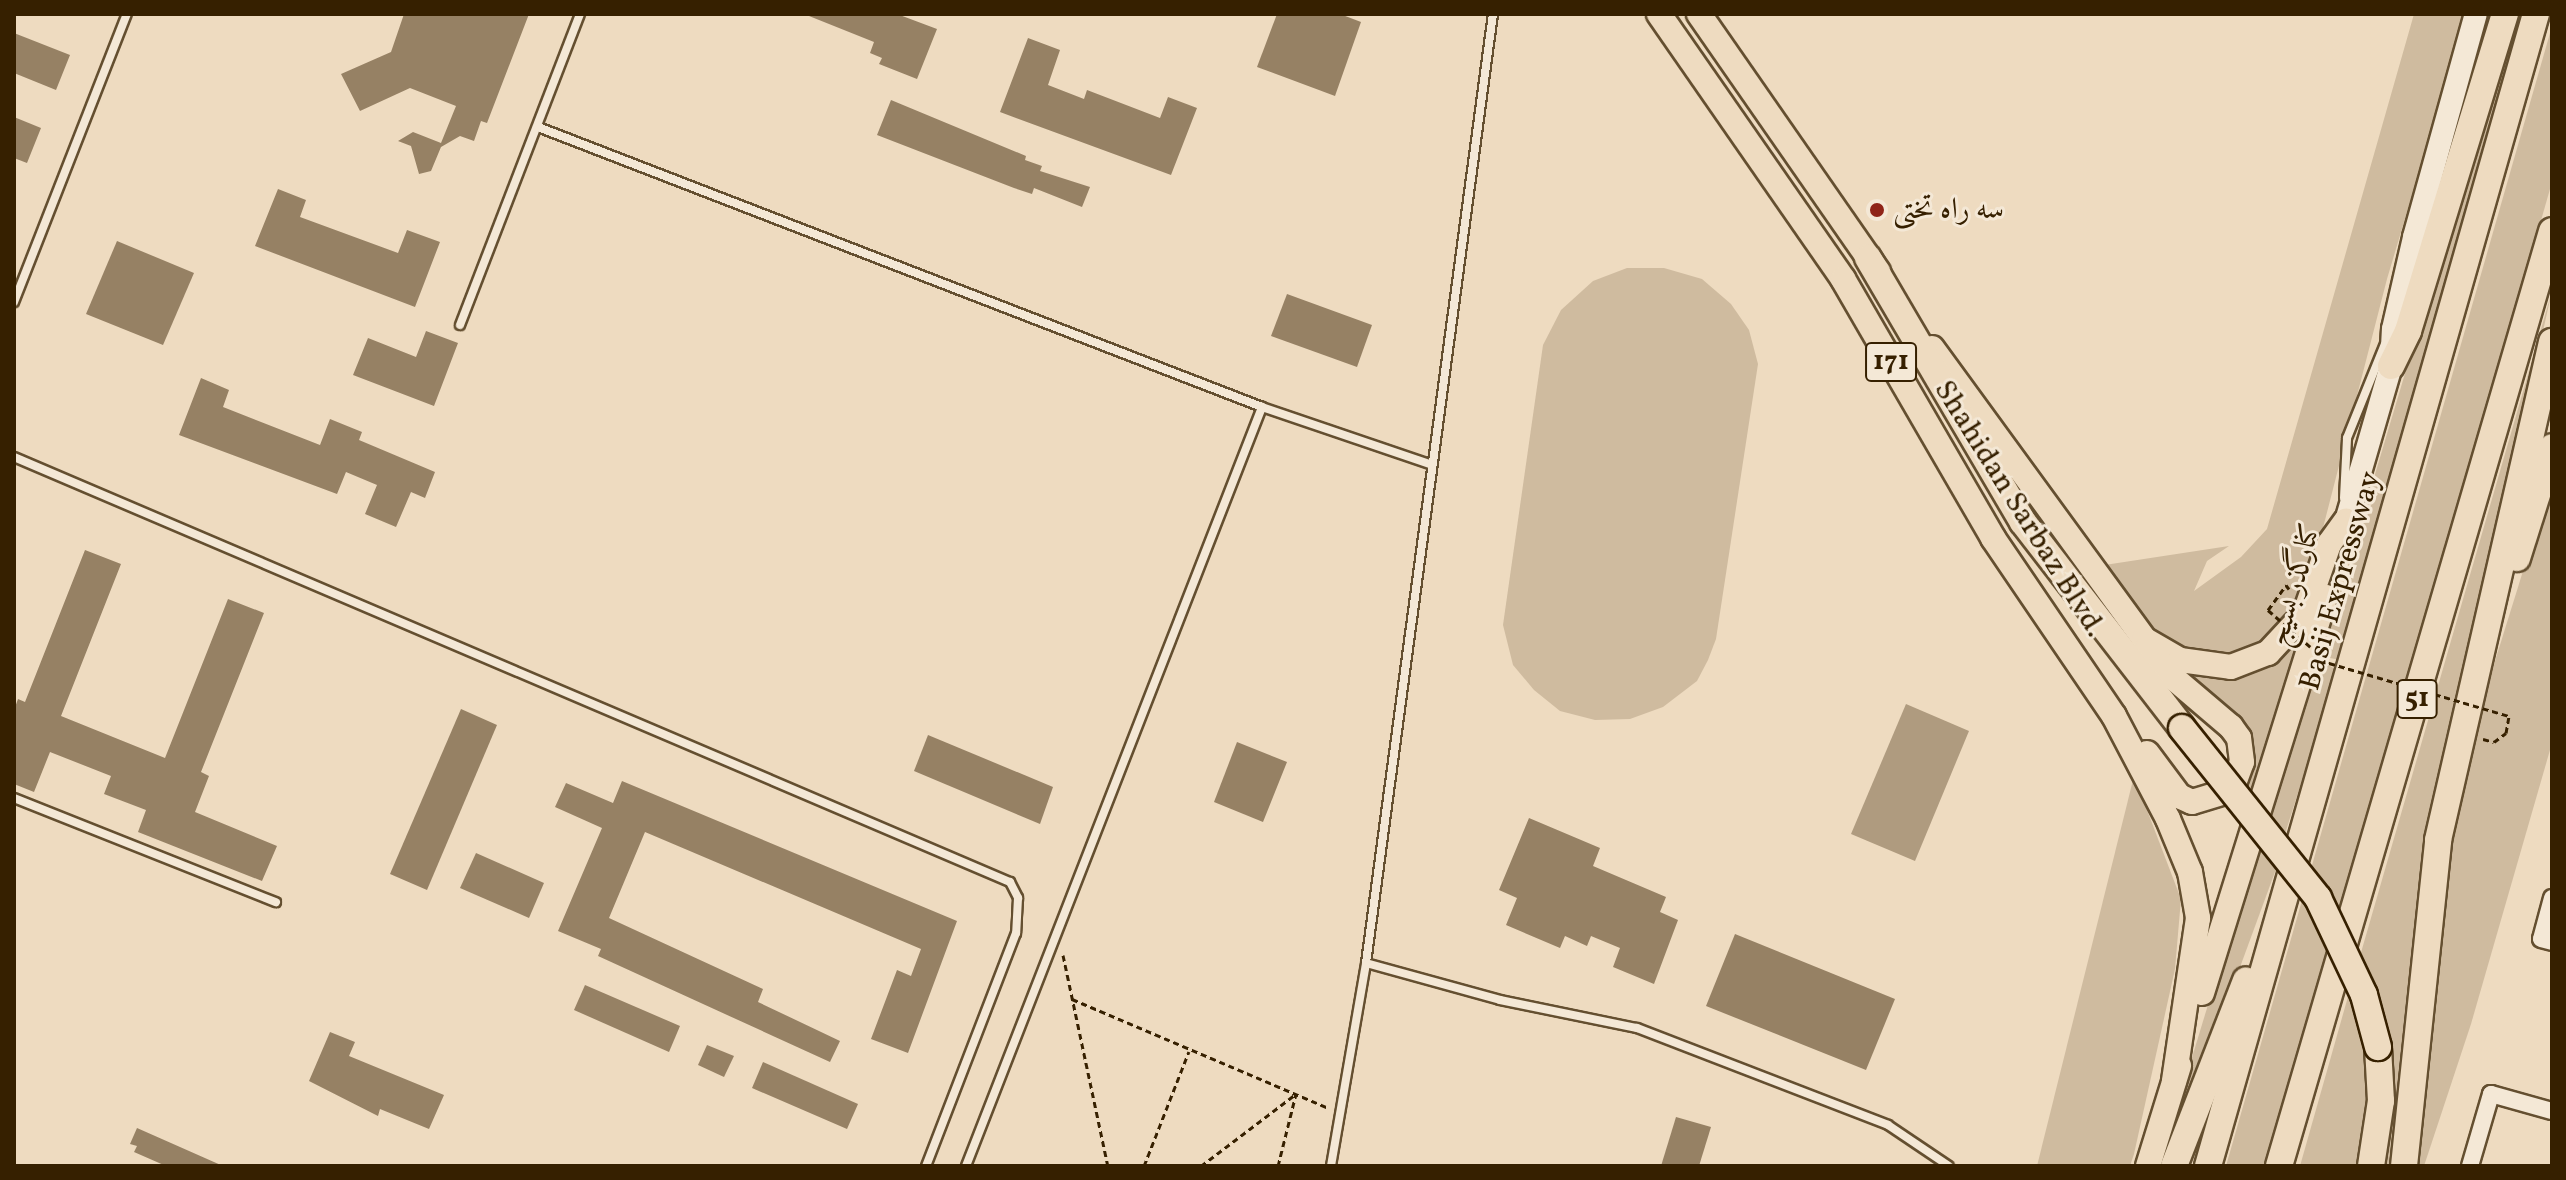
<!DOCTYPE html>
<meta charset="utf-8">
<style>
body{margin:0}
#map{position:relative;width:2566px;height:1180px;overflow:hidden;background:#eedbc0;font-family:Vollkorn,Amiri,serif}
div>[style]{position:absolute}
[style*='--x']{left:calc(var(--x)*1px);top:calc(var(--y)*1px);width:calc(var(--w)*1px);rotate:calc(var(--a)*1deg)}
.green>*{inset:0;background:#cfbb9f}
.water>*{inset:0;background:#af9b7f}
.building>*{inset:0;background:#968164}
.path>*{height:3px;margin-top:-1.5px;transform-origin:0;background:repeating-linear-gradient(90deg,#362000 0 6px,transparent 0 10px)}
.roads{filter:drop-shadow(2px 0 #644f30) drop-shadow(-2px 0 #644f30) drop-shadow(0 2px #644f30) drop-shadow(0 -2px #644f30)}
.service>*{height:8px;margin:-4px;padding:0 4px;transform-origin:4px;border-radius:4px;background:#f4e8d6}
.minor>*{height:16px;margin:-8px;padding:0 8px;transform-origin:8px;border-radius:8px;background:#f4e8d6}
.secondary>*{height:22px;margin:-11px;padding:0 11px;transform-origin:11px;border-radius:11px;background:#f4e8d6}
.primary>*{height:24px;margin:-12px;padding:0 12px;transform-origin:12px;border-radius:12px;background:#eedbc0}
.trunk>*{height:26px;margin:-13px;padding:0 13px;transform-origin:13px;border-radius:13px;background:#eedbc0}
.path-bridge>*{height:3px;margin-top:-1.5px;transform-origin:0;background:repeating-linear-gradient(90deg,#362000 0 6px,transparent 0 10px)}
.bridges{filter:drop-shadow(2px 0 #362000) drop-shadow(-2px 0 #362000) drop-shadow(0 2px #362000) drop-shadow(0 -2px #362000)}
.trunk-bridge>*{height:26px;margin:-13px;padding:0 13px;transform-origin:13px;border-radius:13px;background:#eedbc0}
.dots>*{width:22px;height:22px;translate:-50% -50%;box-sizing:border-box;border:4px solid #f4e8d6;border-radius:50%}
span{translate:-50% -50%;white-space:nowrap;text-align:center;line-height:1.15;-webkit-text-stroke:6px #f4e8d6;paint-order:stroke}
.shield-label span{padding:2px 6px;background:#f4e8d6;border:2px solid;border-radius:6px;-webkit-text-stroke-width:0}
.shield-label{font-size:28px;color:#362000;font-weight:700}
.poi-label{font-size:30px;color:#362000}
.left{translate:0 -50%;text-align:left}
.street-label{font-size:30px;color:#362000}
.frame{position:absolute;inset:0;border:16px solid #362000;pointer-events:none}
</style>
<div id="map">
<div class="green">
<div style="clip-path:polygon(2414px 14px,2466px 14px,2387px 279px,2306px 594px,2254px 652px,2208px 659px,2152px 636px,2098px 566px,2229px 546px,2207px 561px,2194px 591px,2241px 557px,2267px 529px)"></div>
<div style="clip-path:polygon(2512px 14px,2525px 14px,2340px 660px,2330px 658px,2323px 649px)"></div>
<div style="clip-path:polygon(2552px 26px,2552px 182px,2483px 424px,2267px 1166px,2226px 1166px)"></div>
<div style="clip-path:polygon(1627px 268px,1664px 268px,1702px 279px,1731px 304px,1749px 330px,1758px 364px,1716px 639px,1708px 660px,1697px 681px,1663px 707px,1630px 719px,1595px 720px,1560px 711px,1534px 690px,1513px 665px,1503px 625px,1543px 345px,1561px 310px,1593px 281px)"></div>
<div style="clip-path:polygon(2552px 291px,2431px 827px,2413px 950px,2395px 1166px,2382px 1166px,2372px 986px,2360px 956px)"></div>
<div style="clip-path:polygon(2552px 478px,2552px 743px,2471px 1024px,2424px 1166px,2414px 1166px,2448px 846px,2495px 661px)"></div>
<div style="clip-path:polygon(2294px 638px,2303px 647px,2253px 797px,2244px 786px,2252px 760px,2175px 674px)"></div>
<div style="clip-path:polygon(2314px 657px,2337px 670px,2284px 837px,2266px 814px)"></div>
<div style="clip-path:polygon(2134px 776px,2181px 899px,2175px 969px,2134px 1154px,2130px 1166px,2037px 1166px)"></div>
<div style="clip-path:polygon(2259px 837px,2279px 861px,2167px 1166px,2159px 1166px)"></div>
<div style="clip-path:polygon(2351px 986px,2364px 1026px,2372px 1099px,2361px 1166px,2300px 1166px)"></div>
</div>
<div class="water">
<div style="clip-path:polygon(1906px 704px,1969px 731px,1915px 861px,1851px 834px)"></div>
</div>
<div class="building">
<div style="clip-path:polygon(404px 14px,529px 14px,487px 123px,481px 121px,474px 141px,460px 136px,441px 147px,431px 171px,419px 174px,411px 146px,398px 141px,413px 132px,441px 143px,456px 106px,410px 88px,360px 111px,341px 74px,391px 52px)"></div>
<div style="clip-path:polygon(804px 14px,897px 14px,937px 29px,917px 79px,879px 64px,882px 58px,870px 53px,874px 42px)"></div>
<div style="clip-path:polygon(1277px 14px,1340px 14px,1361px 22px,1335px 96px,1257px 67px)"></div>
<div style="clip-path:polygon(14px 33px,70px 55px,56px 90px,14px 73px)"></div>
<div style="clip-path:polygon(1028px 38px,1060px 50px,1048px 85px,1084px 99px,1087px 90px,1160px 118px,1168px 97px,1197px 108px,1171px 175px,1000px 112px)"></div>
<div style="clip-path:polygon(891px 100px,1026px 156px,1025px 160px,1042px 166px,1040px 171px,1090px 187px,1082px 207px,1034px 188px,1032px 194px,1014px 188px,877px 135px)"></div>
<div style="clip-path:polygon(14px 117px,41px 128px,27px 163px,14px 158px)"></div>
<div style="clip-path:polygon(278px 189px,306px 200px,300px 217px,398px 253px,407px 230px,440px 242px,415px 307px,255px 246px)"></div>
<div style="clip-path:polygon(117px 241px,194px 273px,163px 345px,86px 314px)"></div>
<div style="clip-path:polygon(1287px 294px,1372px 325px,1357px 367px,1271px 336px)"></div>
<div style="clip-path:polygon(426px 331px,458px 343px,434px 406px,353px 375px,368px 338px,416px 357px)"></div>
<div style="clip-path:polygon(201px 378px,229px 390px,223px 407px,320px 445px,330px 419px,362px 432px,359px 440px,435px 472px,425px 498px,411px 492px,396px 527px,365px 514px,377px 485px,346px 472px,337px 494px,179px 435px)"></div>
<div style="clip-path:polygon(85px 550px,121px 564px,61px 716px,165px 758px,228px 599px,264px 613px,201px 772px,209px 776px,195px 812px,277px 846px,262px 881px,138px 832px,146px 810px,104px 794px,111px 776px,50px 752px,34px 792px,14px 784px,14px 710px,18px 699px,25px 702px)"></div>
<div style="clip-path:polygon(461px 709px,497px 725px,427px 890px,390px 874px)"></div>
<div style="clip-path:polygon(928px 735px,1053px 787px,1040px 824px,914px 771px)"></div>
<div style="clip-path:polygon(1237px 742px,1287px 762px,1263px 822px,1214px 802px)"></div>
<div style="clip-path:polygon(622px 781px,957px 921px,908px 1053px,871px 1039px,897px 970px,911px 976px,921px 949px,645px 832px,609px 918px,763px 989px,758px 1002px,840px 1041px,830px 1062px,598px 956px,601px 949px,558px 931px,602px 828px,555px 807px,566px 783px,613px 803px)"></div>
<div style="clip-path:polygon(1529px 818px,1600px 848px,1593px 866px,1666px 897px,1660px 912px,1678px 920px,1654px 984px,1613px 967px,1620px 948px,1591px 936px,1587px 946px,1565px 936px,1560px 948px,1506px 925px,1517px 898px,1499px 890px)"></div>
<div style="clip-path:polygon(476px 853px,544px 883px,529px 918px,460px 888px)"></div>
<div style="clip-path:polygon(1735px 934px,1895px 999px,1866px 1070px,1706px 1006px)"></div>
<div style="clip-path:polygon(585px 985px,680px 1026px,669px 1052px,574px 1010px)"></div>
<div style="clip-path:polygon(330px 1032px,355px 1042px,349px 1056px,444px 1095px,429px 1129px,380px 1109px,378px 1116px,309px 1081px)"></div>
<div style="clip-path:polygon(707px 1045px,734px 1056px,724px 1077px,698px 1065px)"></div>
<div style="clip-path:polygon(763px 1062px,858px 1104px,847px 1129px,752px 1088px)"></div>
<div style="clip-path:polygon(1676px 1117px,1711px 1127px,1699px 1166px,1661px 1166px)"></div>
<div style="clip-path:polygon(137px 1128px,223px 1166px,166px 1166px,134px 1152px,137px 1146px,130px 1144px)"></div>
</div>
<div class="path">
<div style="--x:2268;--y:610;--w:31;--a:-54"></div>
<div style="--x:2286;--y:585;--w:5;--a:53"></div>
<div style="--x:2483;--y:739;--w:11;--a:15"></div>
<div style="--x:2494;--y:742;--w:15;--a:-37"></div>
<div style="--x:2506;--y:733;--w:17;--a:-80"></div>
<div style="--x:1063;--y:955;--w:216;--a:78"></div>
<div style="--x:1072;--y:999;--w:279;--a:23"></div>
<div style="--x:1144;--y:1166;--w:123;--a:-68.6"></div>
<div style="--x:1201;--y:1166;--w:119;--a:-37.2"></div>
<div style="--x:1278;--y:1166;--w:74;--a:-76"></div>
</div>
<div class="roads">
<div class="service">
<div style="--x:538;--y:127;--w:776;--a:21.14"></div>
<div style="--x:1262;--y:407;--w:180;--a:18.8"></div>
<div style="--x:14;--y:302;--w:309;--a:-68.6"></div>
<div style="--x:460;--y:325;--w:333;--a:-68.9"></div>
<div style="--x:14;--y:457;--w:1083;--a:23.11"></div>
<div style="--x:1010;--y:882;--w:18;--a:63"></div>
<div style="--x:1018;--y:898;--w:35;--a:93"></div>
<div style="--x:1016;--y:933;--w:250;--a:111.1"></div>
<div style="--x:2344;--y:498;--w:60;--a:-87.1"></div>
<div style="--x:2347;--y:438;--w:101;--a:-68"></div>
<div style="--x:14;--y:798;--w:282;--a:21.7"></div>
<div style="--x:1366;--y:963;--w:139;--a:15.4"></div>
<div style="--x:1500;--y:1000;--w:140;--a:11.6"></div>
<div style="--x:1637;--y:1028;--w:269;--a:21.1"></div>
<div style="--x:1888;--y:1125;--w:73;--a:33.9"></div>
<div style="--x:966;--y:1166;--w:815;--a:-68.69"></div>
<div style="--x:1331;--y:1166;--w:206;--a:-80.2"></div>
<div style="--x:1366;--y:963;--w:957;--a:-82.38"></div>
</div>
<div class="minor">
<div style="--x:2552;--y:898;--w:42;--a:105"></div>
<div style="--x:2541;--y:939;--w:11;--a:15"></div>
<div style="--x:2470;--y:1166;--w:75;--a:-73.7"></div>
<div style="--x:2491;--y:1094;--w:63;--a:15.6"></div>
</div>
<div class="secondary">
<div style="--x:2346;--y:521;--w:161;--a:-73.8"></div>
<div style="--x:2391;--y:366;--w:37;--a:-87"></div>
<div style="--x:2393;--y:329;--w:94;--a:-77.1"></div>
<div style="--x:2414;--y:237;--w:231;--a:-74.5"></div>
</div>
<div class="primary">
<div style="--x:1659;--y:14;--w:323;--a:55.2"></div>
<div style="--x:1843;--y:279;--w:299;--a:59.9"></div>
<div style="--x:1993;--y:538;--w:215;--a:55.8"></div>
<div style="--x:2114;--y:716;--w:116;--a:62.3"></div>
<div style="--x:2168;--y:819;--w:57;--a:67.5"></div>
<div style="--x:2190;--y:872;--w:47;--a:80.1"></div>
<div style="--x:2198;--y:918;--w:165;--a:98.4"></div>
<div style="--x:1699;--y:14;--w:314;--a:55.2"></div>
<div style="--x:1932;--y:348;--w:360;--a:53.9"></div>
<div style="--x:2144;--y:639;--w:42;--a:30.3"></div>
<div style="--x:2180;--y:660;--w:51;--a:7.8"></div>
<div style="--x:2231;--y:667;--w:40;--a:-21"></div>
<div style="--x:2268;--y:653;--w:54;--a:-47.2"></div>
<div style="--x:2305;--y:613;--w:73;--a:-70.8"></div>
<div style="--x:2329;--y:544;--w:29;--a:-54"></div>
<div style="--x:2147;--y:753;--w:54;--a:53.3"></div>
<div style="--x:2179;--y:796;--w:14;--a:25"></div>
<div style="--x:2192;--y:802;--w:31;--a:-17"></div>
<div style="--x:2222;--y:793;--w:18;--a:-43"></div>
<div style="--x:2235;--y:781;--w:20;--a:-70"></div>
<div style="--x:2242;--y:762;--w:24;--a:-97"></div>
<div style="--x:2239;--y:738;--w:14;--a:-126"></div>
<div style="--x:2231;--y:727;--w:80;--a:-139.6"></div>
<div style="--x:2170;--y:675;--w:36;--a:-128"></div>
<div style="--x:2202;--y:993;--w:415;--a:-72.7"></div>
<div style="--x:2148;--y:1166;--w:105;--a:-72.8"></div>
</div>
<div class="trunk">
<div style="--x:1868;--y:258;--w:306;--a:59.6"></div>
<div style="--x:2023;--y:522;--w:260;--a:52.3"></div>
<div style="--x:2391;--y:366;--w:39;--a:-64"></div>
<div style="--x:2408;--y:331;--w:332;--a:-73"></div>
<div style="--x:2517;--y:558;--w:116;--a:-72.5"></div>
<div style="--x:2174;--y:1166;--w:199;--a:-68.8"></div>
<div style="--x:2208;--y:1166;--w:1198;--a:-74.11"></div>
<div style="--x:2279;--y:1166;--w:974;--a:-73.72"></div>
<div style="--x:2371;--y:1166;--w:66;--a:-81.3"></div>
<div style="--x:2381;--y:1101;--w:54;--a:-93.2"></div>
<div style="--x:2404;--y:1166;--w:328;--a:-84"></div>
<div style="--x:2438;--y:840;--w:511;--a:-77.11"></div>
</div>
</div>
<div class="path-bridge">
<div style="--x:2268;--y:610;--w:81;--a:41"></div>
<div style="--x:2329;--y:663;--w:188;--a:16.4"></div>
</div>
<div class="bridges">
<div class="trunk-bridge">
<div style="--x:2182;--y:728;--w:218;--a:51.3"></div>
<div style="--x:2318;--y:898;--w:107;--a:64.6"></div>
<div style="--x:2364;--y:995;--w:54;--a:74.9"></div>
</div>
</div>
<div class="dots">
<div style="left:1877px;top:210px;background:#8f2418"></div>
</div>
<div class="shield-label">
<span style="left:1891px;top:362px">171</span>
<span style="left:2417px;top:699px">51</span>
</div>
<div class="poi-label">
<span class="left" style="left:1893px;top:210px">سه راه تختی</span>
</div>
<div class="street-label">
<span style="left:2019px;top:509px;rotate:58deg">Shahidan Sarbaz Blvd.</span>
<span style="left:2341px;top:581px;rotate:-74deg">Basij Expressway</span>
<span style="left:2295px;top:585px;rotate:-74deg">کنارگذر بسیج</span>
</div>
<div class="frame"></div>
</div>
